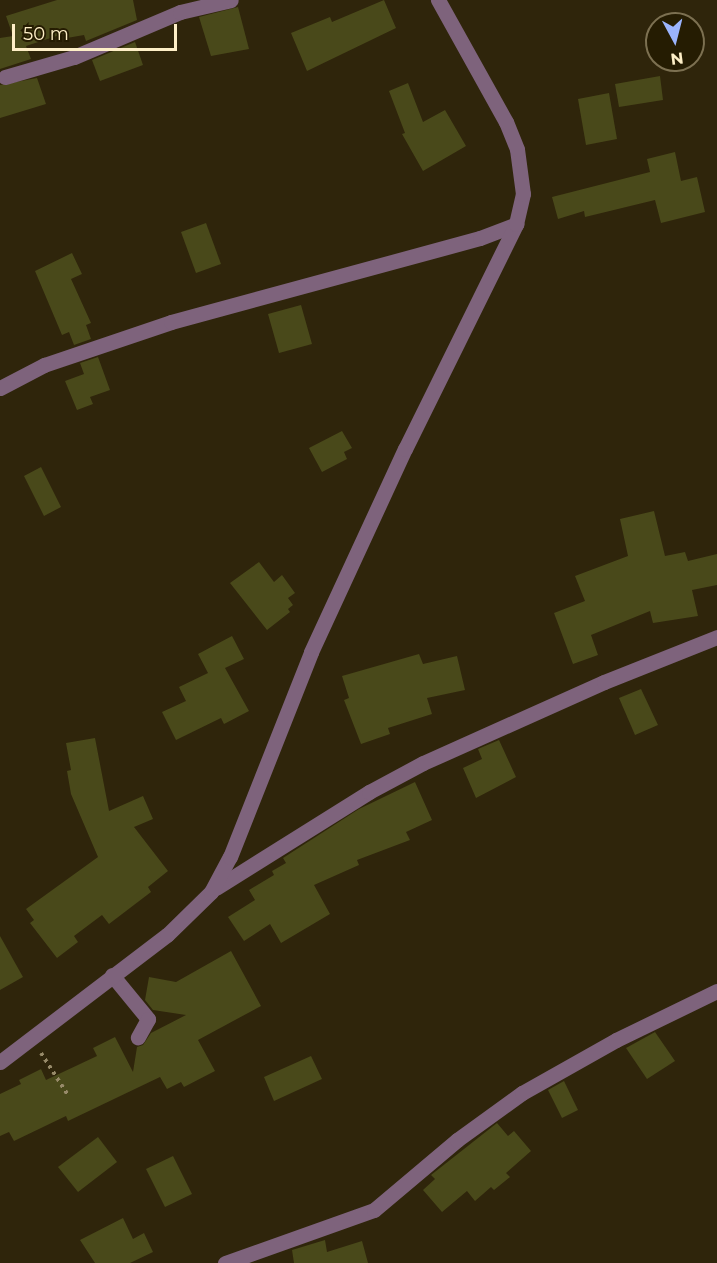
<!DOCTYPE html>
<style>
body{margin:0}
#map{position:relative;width:717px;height:1263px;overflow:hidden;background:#2f250b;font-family:Montserrat,sans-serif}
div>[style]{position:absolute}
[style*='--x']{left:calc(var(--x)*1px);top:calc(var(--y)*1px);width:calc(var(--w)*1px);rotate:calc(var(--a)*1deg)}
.building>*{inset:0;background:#49491a}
.path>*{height:4px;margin-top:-2px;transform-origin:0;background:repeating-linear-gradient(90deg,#978a69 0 3px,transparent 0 7.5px)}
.street>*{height:15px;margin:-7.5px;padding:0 7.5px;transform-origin:7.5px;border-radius:7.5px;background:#7e637c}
span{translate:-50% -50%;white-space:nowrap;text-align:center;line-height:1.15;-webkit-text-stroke:5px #251c02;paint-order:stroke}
.north{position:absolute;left:645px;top:12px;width:60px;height:60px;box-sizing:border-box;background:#251c02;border:2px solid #7c7051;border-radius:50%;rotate:173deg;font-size:16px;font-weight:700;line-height:24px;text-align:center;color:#feefc7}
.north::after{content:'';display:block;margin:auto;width:21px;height:27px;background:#9bb4fd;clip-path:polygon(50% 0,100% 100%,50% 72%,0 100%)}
.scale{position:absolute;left:12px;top:24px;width:165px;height:27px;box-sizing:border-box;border:3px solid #feefc7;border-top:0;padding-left:8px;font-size:18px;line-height:21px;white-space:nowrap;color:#feefc7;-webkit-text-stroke:4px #251c02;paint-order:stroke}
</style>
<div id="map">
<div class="building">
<div style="clip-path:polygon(57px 0,133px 0,137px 20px,86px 41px,84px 35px,67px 38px,66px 33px,26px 46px,31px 59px,0 69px,0 38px,13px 36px,6px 16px)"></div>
<div style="clip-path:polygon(384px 0,396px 28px,307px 71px,291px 33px,330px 17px,332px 22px)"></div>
<div style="clip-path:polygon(238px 7px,249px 49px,211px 56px,199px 17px)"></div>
<div style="clip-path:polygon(135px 42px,143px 65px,100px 81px,92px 60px)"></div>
<div style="clip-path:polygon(660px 76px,663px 100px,619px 107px,615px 84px)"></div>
<div style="clip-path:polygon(37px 78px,46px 104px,0 118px,0 85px)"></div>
<div style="clip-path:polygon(408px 83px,423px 122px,445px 110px,466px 146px,423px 171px,402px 134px,405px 133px,389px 91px)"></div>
<div style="clip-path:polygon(609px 93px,617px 139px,586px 145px,578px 99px)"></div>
<div style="clip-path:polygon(675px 152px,681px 181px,697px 177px,705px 212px,661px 223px,655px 200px,585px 217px,584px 211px,558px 219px,552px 197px,650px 172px,647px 159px)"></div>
<div style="clip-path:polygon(206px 223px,221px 264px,196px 273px,181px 232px)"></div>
<div style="clip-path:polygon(72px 253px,82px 274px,71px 279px,91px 323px,86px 325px,91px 339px,74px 345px,69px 332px,62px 335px,35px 271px)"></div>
<div style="clip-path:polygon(301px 305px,312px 344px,279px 353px,268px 314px)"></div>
<div style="clip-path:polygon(98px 357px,110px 390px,90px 397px,93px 404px,77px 410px,65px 381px,84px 374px,80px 363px)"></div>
<div style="clip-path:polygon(342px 431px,352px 448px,344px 452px,347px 459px,322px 472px,309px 448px)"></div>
<div style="clip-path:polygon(41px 467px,61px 507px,44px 516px,24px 476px)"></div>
<div style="clip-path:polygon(654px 511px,665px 556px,685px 552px,688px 561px,717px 554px,717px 585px,692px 590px,698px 616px,653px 623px,650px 611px,591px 635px,598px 655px,573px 664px,554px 613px,585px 601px,575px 576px,628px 556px,620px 519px)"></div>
<div style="clip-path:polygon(259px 562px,274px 582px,282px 575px,295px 593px,288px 598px,293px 605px,288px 609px,290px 612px,267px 630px,230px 583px)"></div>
<div style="clip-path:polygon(232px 636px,244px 659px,225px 668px,249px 711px,224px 724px,221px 718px,176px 740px,162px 712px,186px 701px,179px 687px,208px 673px,198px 654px)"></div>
<div style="clip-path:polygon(419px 654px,423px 664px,457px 656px,465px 690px,427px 698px,432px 714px,388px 728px,390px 734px,361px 744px,344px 700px,349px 698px,342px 676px)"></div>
<div style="clip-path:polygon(641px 689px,658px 725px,635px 735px,619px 698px)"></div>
<div style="clip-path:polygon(95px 738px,109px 811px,143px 796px,153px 819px,134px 827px,168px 871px,148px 887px,151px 892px,109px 924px,102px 915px,74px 936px,78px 942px,57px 958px,30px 923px,34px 920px,26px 909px,98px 857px,71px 794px,67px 771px,71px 770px,66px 743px)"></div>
<div style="clip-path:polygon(499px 740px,516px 777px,476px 798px,463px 768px,482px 759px,478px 749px)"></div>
<div style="clip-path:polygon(415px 782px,432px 820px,406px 832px,410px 840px,357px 860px,359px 865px,314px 885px,330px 914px,281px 943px,270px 924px,244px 941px,228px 917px,255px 900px,249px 890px,274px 875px,272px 871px,286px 863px,283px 858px,359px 809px)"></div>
<div style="clip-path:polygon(0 936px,23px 977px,0 990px)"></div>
<div style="clip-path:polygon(231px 951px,261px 1006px,198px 1040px,215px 1071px,184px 1087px,181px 1082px,167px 1089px,160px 1077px,68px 1121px,66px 1116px,14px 1141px,9px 1132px,0 1136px,0 1094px,21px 1084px,19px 1080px,41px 1069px,46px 1080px,97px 1056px,93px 1048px,115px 1037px,133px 1072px,137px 1047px,143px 1045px,151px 1033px,186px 1015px,153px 1010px,145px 1000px,149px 977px,176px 982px)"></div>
<div style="clip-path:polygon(655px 1032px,675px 1061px,647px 1079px,626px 1048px)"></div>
<div style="clip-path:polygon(311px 1056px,322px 1079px,274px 1101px,264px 1077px)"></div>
<div style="clip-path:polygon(564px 1081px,578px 1110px,562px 1118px,548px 1090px)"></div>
<div style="clip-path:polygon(497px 1123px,508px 1136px,514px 1131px,531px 1151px,506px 1173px,510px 1177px,494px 1190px,491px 1187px,475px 1201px,467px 1191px,442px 1212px,423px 1190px,435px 1179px,431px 1175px)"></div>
<div style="clip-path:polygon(98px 1137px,117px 1162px,78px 1192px,58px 1167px)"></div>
<div style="clip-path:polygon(173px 1156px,192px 1194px,165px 1207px,146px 1169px)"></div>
<div style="clip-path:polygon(123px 1218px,133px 1239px,144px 1233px,153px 1252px,130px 1263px,95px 1263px,80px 1240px)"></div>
<div style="clip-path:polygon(325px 1240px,327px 1252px,362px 1241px,368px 1263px,294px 1263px,292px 1250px)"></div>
</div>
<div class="path">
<div style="--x:41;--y:1053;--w:50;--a:57.3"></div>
</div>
<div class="street">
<div style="--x:5;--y:77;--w:72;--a:-16.2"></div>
<div style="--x:74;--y:57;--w:115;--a:-23"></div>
<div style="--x:180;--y:12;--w:52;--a:-13.2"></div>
<div style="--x:0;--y:388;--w:50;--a:-27.6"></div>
<div style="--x:44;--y:365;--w:134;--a:-18.7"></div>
<div style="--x:171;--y:322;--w:320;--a:-15.2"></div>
<div style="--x:480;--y:238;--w:39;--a:-21"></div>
<div style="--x:216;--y:888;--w:181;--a:-32.1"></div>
<div style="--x:369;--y:792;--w:61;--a:-28.2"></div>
<div style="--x:423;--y:763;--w:198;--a:-24.1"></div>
<div style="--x:604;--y:682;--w:122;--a:-21.7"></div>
<div style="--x:112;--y:975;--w:57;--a:50.7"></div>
<div style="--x:148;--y:1019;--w:21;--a:119"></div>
<div style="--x:0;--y:1062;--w:210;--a:-37.3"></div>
<div style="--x:167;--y:935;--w:62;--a:-44.3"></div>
<div style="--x:211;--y:892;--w:40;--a:-62"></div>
<div style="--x:230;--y:857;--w:220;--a:-68.4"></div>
<div style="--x:311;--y:652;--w:224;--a:-65.2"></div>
<div style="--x:405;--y:449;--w:251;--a:-63.7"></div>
<div style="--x:516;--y:224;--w:31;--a:-77"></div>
<div style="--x:523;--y:194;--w:45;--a:-97.6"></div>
<div style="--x:517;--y:149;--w:29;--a:-112"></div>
<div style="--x:506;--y:122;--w:140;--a:-119.1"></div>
<div style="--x:225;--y:1263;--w:158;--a:-19.6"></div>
<div style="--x:374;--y:1210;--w:109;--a:-40.1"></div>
<div style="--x:457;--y:1140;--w:80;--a:-35.9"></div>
<div style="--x:522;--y:1093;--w:108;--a:-29.4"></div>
<div style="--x:616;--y:1040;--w:112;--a:-25.9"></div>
</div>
<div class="north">N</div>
<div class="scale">50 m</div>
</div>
